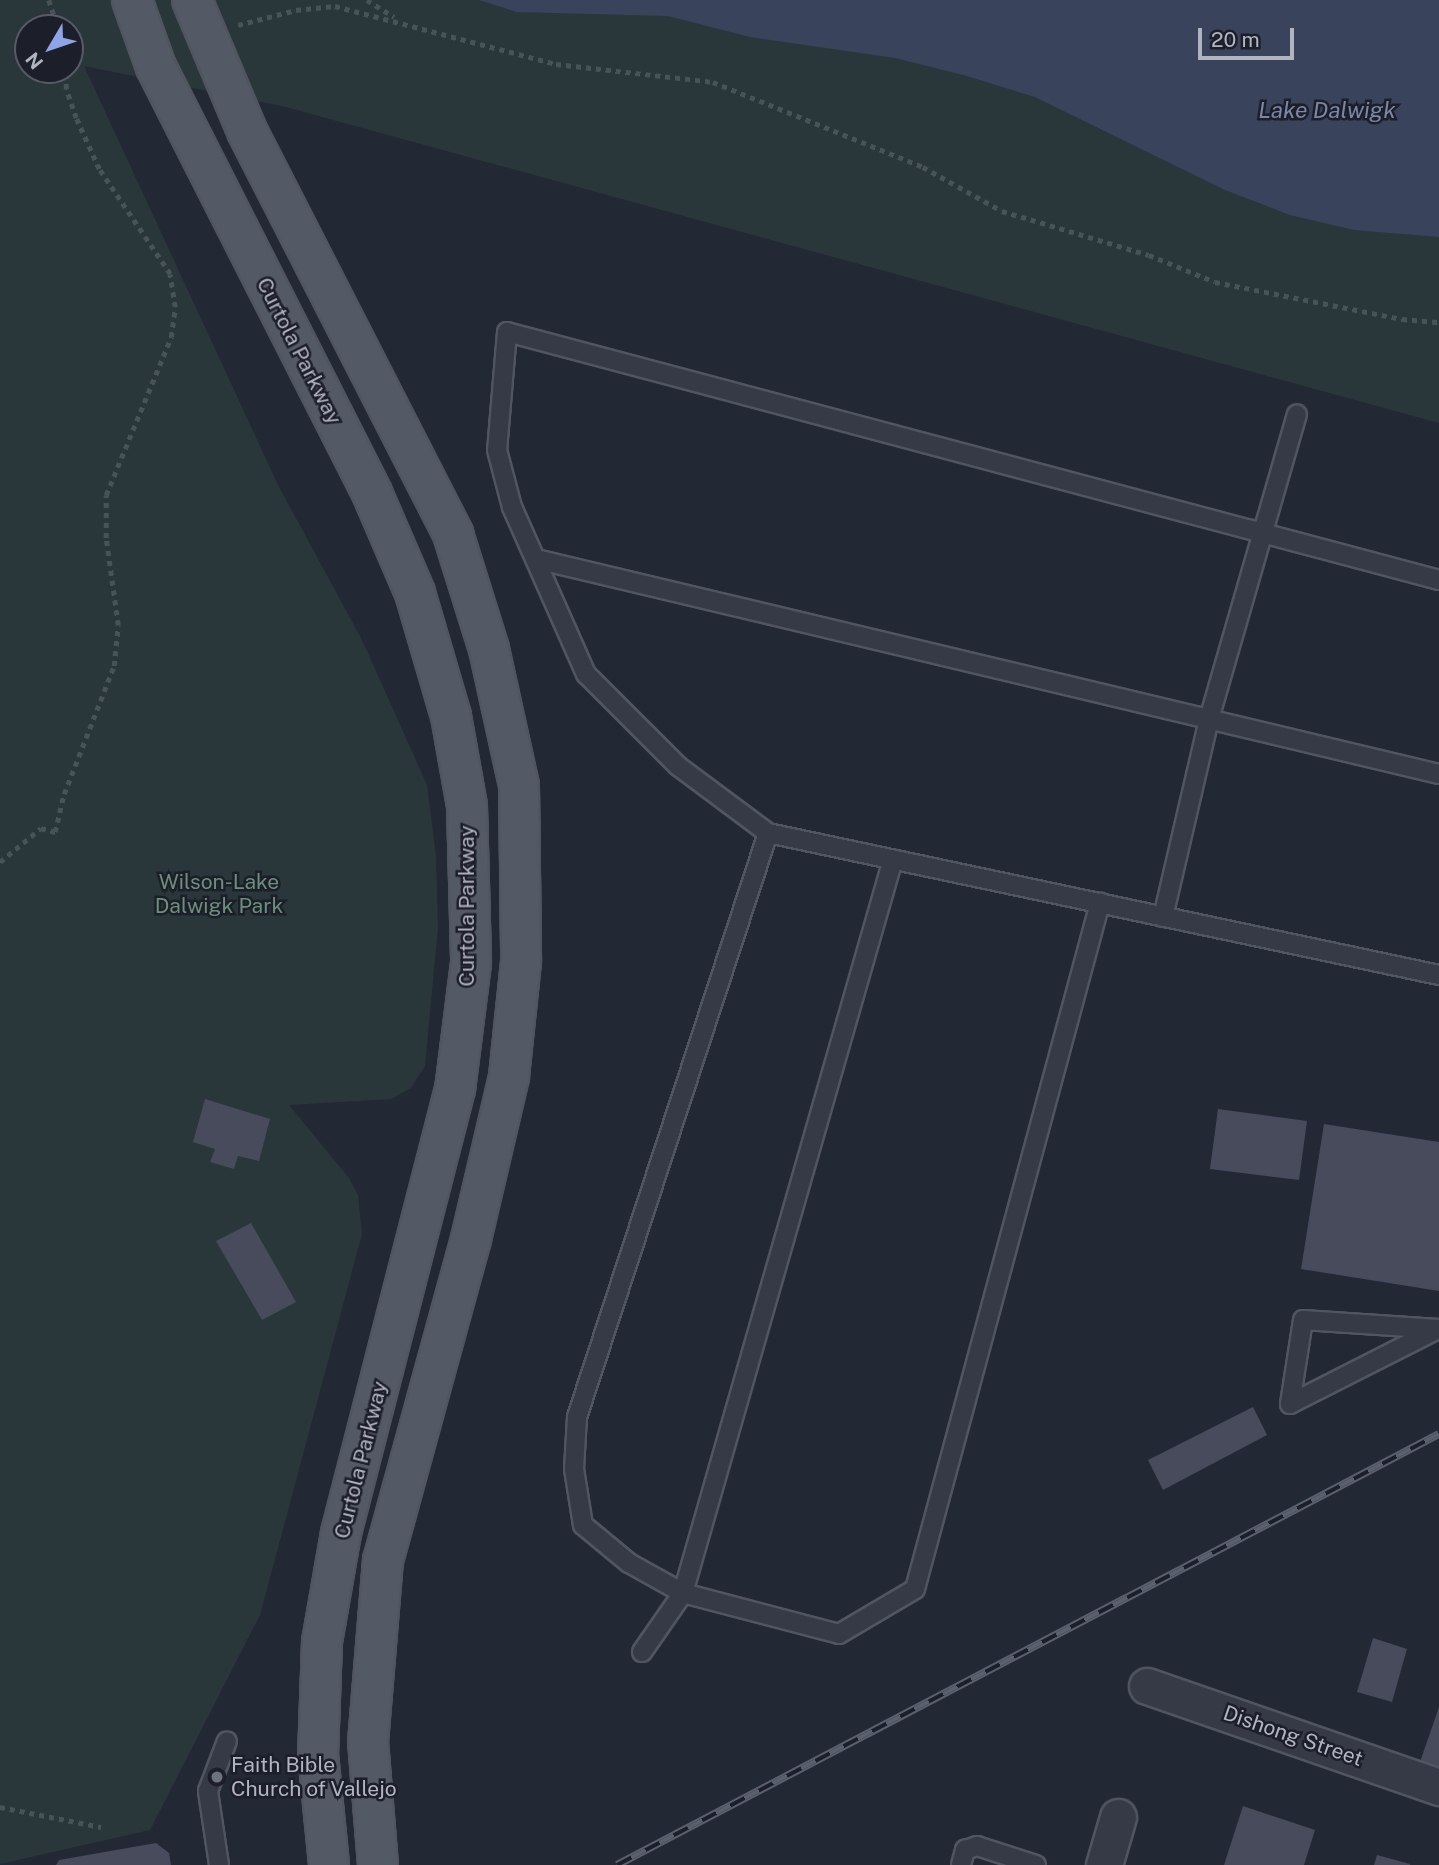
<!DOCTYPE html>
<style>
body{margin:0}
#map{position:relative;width:1439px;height:1865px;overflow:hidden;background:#232835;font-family:"Public Sans",sans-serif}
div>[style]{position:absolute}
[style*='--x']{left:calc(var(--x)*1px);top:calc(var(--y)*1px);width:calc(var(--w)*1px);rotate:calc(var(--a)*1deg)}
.green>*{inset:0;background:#29373a}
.water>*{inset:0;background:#3a435c}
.building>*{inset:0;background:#474b5b}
.path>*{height:4.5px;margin-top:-2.25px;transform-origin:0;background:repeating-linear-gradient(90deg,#475357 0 5px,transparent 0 10px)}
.roads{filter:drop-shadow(2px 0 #515560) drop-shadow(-2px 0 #515560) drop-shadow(0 2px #515560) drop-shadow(0 -2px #515560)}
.lane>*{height:18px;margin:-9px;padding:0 9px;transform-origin:9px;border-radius:9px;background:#363a46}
.street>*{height:35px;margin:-17.5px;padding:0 17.5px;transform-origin:17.5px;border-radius:17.5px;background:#363a46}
.primary>*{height:38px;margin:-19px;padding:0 19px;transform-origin:19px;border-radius:19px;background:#545966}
.rail>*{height:8px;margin-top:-4px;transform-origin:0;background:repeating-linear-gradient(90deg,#1c1f2a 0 16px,#5b606e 0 32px);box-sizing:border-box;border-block:2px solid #5b606e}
.dots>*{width:19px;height:19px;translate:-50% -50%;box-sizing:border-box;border:4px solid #1c1f2a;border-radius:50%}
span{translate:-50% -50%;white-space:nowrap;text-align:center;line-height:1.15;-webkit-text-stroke:5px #1c1f2a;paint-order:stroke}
.street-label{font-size:21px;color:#b1b5c2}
.park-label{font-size:21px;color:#6c8f7a}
.poi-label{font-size:21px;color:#b1b5c2}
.left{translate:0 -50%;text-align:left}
.water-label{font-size:23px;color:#7c87a7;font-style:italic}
.north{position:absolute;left:14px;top:14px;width:70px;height:70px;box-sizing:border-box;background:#1c1f2a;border:2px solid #585b67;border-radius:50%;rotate:231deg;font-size:19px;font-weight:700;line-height:28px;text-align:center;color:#b1b5c2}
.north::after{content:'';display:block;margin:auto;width:24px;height:32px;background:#8fa3e9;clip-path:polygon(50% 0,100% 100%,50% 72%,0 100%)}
.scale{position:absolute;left:1198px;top:28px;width:96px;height:32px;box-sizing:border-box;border:4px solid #b1b5c2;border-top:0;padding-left:9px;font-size:21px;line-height:24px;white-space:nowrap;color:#b1b5c2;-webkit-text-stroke:5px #1c1f2a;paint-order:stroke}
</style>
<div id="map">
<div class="green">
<div style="clip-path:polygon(evenodd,0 0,1439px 0,1439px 423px,286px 107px,84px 66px,278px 485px,362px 640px,427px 785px,436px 856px,438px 927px,425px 1066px,411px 1088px,391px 1099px,289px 1105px,349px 1178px,358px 1195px,362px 1234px,260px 1615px,150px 1830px,0 1864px,0 0,28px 28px,70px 28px,70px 70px,28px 70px,28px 28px)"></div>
</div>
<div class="water">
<div style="clip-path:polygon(479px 0,1439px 0,1439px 237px,1354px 230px,1290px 215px,1225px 190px,1035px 97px,967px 76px,895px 58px,750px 37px,668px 16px,517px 12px)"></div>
</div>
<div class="building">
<div style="clip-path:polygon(205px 1099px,270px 1119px,259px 1161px,238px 1156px,234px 1169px,210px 1162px,215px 1149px,193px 1142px)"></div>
<div style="clip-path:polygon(1218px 1109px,1307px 1121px,1299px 1180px,1210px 1169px)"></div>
<div style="clip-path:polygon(1324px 1124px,1439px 1142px,1439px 1291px,1301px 1269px)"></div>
<div style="clip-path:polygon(251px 1223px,296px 1302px,262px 1320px,216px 1241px)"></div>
<div style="clip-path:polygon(1253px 1407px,1267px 1435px,1163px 1490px,1148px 1460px)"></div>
<div style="clip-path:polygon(1373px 1638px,1407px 1649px,1392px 1702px,1357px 1692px)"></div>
<div style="clip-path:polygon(1439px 1707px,1439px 1769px,1420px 1762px)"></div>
<div style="clip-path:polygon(1243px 1806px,1315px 1830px,1304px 1865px,1224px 1865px)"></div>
<div style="clip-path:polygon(156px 1843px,169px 1853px,171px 1865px,56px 1865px,59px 1860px)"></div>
<div style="clip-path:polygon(1377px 1855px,1410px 1864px,1410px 1865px,1374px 1865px)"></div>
</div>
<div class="path">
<div style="--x:49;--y:0;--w:29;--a:72"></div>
<div style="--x:367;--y:0;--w:32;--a:32"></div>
<div style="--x:238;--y:25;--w:60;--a:-14.5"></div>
<div style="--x:296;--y:10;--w:39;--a:-6"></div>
<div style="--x:335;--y:6;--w:228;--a:14.7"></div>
<div style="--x:556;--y:64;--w:158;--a:6.5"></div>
<div style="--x:713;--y:82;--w:227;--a:22"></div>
<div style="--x:923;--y:167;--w:90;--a:29.1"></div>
<div style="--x:1002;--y:211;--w:153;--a:16.7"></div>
<div style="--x:1149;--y:255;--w:71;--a:22.2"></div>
<div style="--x:1215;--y:282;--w:191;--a:11.2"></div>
<div style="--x:1402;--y:319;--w:37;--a:5"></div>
<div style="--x:0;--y:862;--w:53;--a:-39.7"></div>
<div style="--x:41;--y:828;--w:15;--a:16"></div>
<div style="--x:55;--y:832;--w:39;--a:-77"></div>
<div style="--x:64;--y:794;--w:137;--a:-68.7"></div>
<div style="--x:114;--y:666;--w:41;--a:-84.4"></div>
<div style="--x:118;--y:625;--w:88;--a:-97.9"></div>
<div style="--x:106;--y:538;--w:43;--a:-90"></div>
<div style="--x:106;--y:495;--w:171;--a:-67.6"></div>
<div style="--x:171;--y:337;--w:30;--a:-82"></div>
<div style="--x:175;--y:307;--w:33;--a:-99"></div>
<div style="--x:170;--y:274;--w:127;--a:-124.1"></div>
<div style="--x:99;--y:169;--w:56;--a:-114.3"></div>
<div style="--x:76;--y:118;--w:31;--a:-109"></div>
<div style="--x:66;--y:89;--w:19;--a:-90"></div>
<div style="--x:0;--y:1807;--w:103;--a:11.2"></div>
</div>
<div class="roads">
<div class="lane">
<div style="--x:536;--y:559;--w:928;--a:13.39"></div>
<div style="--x:1439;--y:580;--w:964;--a:-165.1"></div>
<div style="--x:507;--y:332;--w:118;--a:94.8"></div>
<div style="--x:497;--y:450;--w:59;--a:75.3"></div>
<div style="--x:512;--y:507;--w:183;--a:66.1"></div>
<div style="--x:586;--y:674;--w:130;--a:45"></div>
<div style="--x:678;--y:766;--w:112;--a:36.7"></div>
<div style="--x:768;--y:833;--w:686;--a:11.95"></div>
<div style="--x:768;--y:833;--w:614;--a:108.11"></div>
<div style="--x:577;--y:1417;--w:52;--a:93.3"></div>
<div style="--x:574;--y:1469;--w:57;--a:80.9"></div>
<div style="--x:583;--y:1525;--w:60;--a:39.6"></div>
<div style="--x:629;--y:1563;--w:62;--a:29.1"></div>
<div style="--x:683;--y:1593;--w:161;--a:14.7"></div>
<div style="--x:839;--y:1634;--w:88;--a:-30.6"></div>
<div style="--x:915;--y:1589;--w:711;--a:-74.91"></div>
<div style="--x:1163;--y:917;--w:203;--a:-76.9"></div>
<div style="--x:1209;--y:719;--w:317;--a:-73.9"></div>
<div style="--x:1438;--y:1329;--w:135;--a:-176.2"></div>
<div style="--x:1303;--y:1320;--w:85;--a:98.8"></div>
<div style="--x:1290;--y:1404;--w:166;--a:-26.9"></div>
<div style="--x:1438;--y:1329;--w:1;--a:0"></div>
<div style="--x:642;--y:1652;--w:72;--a:-55.2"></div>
<div style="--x:683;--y:1593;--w:763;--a:-74.03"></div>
<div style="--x:219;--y:1865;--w:75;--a:-98.5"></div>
<div style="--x:208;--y:1791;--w:53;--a:-69.2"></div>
<div style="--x:961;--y:1865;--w:16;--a:-75"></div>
<div style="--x:965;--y:1850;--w:13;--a:-18"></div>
<div style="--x:977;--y:1846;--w:62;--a:17.9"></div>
</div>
<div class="street">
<div style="--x:1147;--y:1686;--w:309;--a:19.1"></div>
<div style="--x:1104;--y:1865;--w:50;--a:-73.7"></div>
</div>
<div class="primary">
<div style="--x:132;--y:0;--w:71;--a:70.3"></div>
<div style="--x:156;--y:67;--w:478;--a:63.1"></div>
<div style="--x:372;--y:493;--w:109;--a:66.7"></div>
<div style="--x:415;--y:593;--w:128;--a:73.7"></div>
<div style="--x:451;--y:716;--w:91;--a:79.9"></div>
<div style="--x:467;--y:806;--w:157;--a:88.5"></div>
<div style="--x:471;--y:963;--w:127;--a:97.2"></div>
<div style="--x:455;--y:1089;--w:458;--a:104.4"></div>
<div style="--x:341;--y:1533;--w:111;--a:99.9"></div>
<div style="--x:322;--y:1642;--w:112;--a:92"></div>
<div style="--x:318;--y:1754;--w:112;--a:84.3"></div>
<div style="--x:192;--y:0;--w:142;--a:67.2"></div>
<div style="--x:247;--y:131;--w:453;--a:62.9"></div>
<div style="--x:453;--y:534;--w:121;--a:72.6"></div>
<div style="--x:489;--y:649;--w:140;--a:77.6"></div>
<div style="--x:519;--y:786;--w:176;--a:89.3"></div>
<div style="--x:521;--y:962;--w:116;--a:96"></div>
<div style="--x:509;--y:1077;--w:166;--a:103.2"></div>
<div style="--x:471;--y:1239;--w:333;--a:105.3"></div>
<div style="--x:383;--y:1560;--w:182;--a:94.7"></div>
<div style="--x:368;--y:1741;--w:124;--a:85.4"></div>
</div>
</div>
<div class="rail">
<div style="--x:617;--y:1865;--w:928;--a:-27.67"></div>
</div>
<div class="dots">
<div style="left:217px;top:1777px;background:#6b7280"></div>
</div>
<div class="street-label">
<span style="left:299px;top:351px;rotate:63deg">Curtola Parkway</span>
<span style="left:467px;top:906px;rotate:-90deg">Curtola Parkway</span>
<span style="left:361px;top:1460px;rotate:-76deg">Curtola Parkway</span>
<span style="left:1293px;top:1736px;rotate:19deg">Dishong Street</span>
</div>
<div class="park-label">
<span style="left:219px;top:894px">Wilson-Lake<br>Dalwigk Park</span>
</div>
<div class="poi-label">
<span class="left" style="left:231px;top:1777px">Faith Bible<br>Church of Vallejo</span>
</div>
<div class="water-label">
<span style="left:1327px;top:110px">Lake Dalwigk</span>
</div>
<div class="north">N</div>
<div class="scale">20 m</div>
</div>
